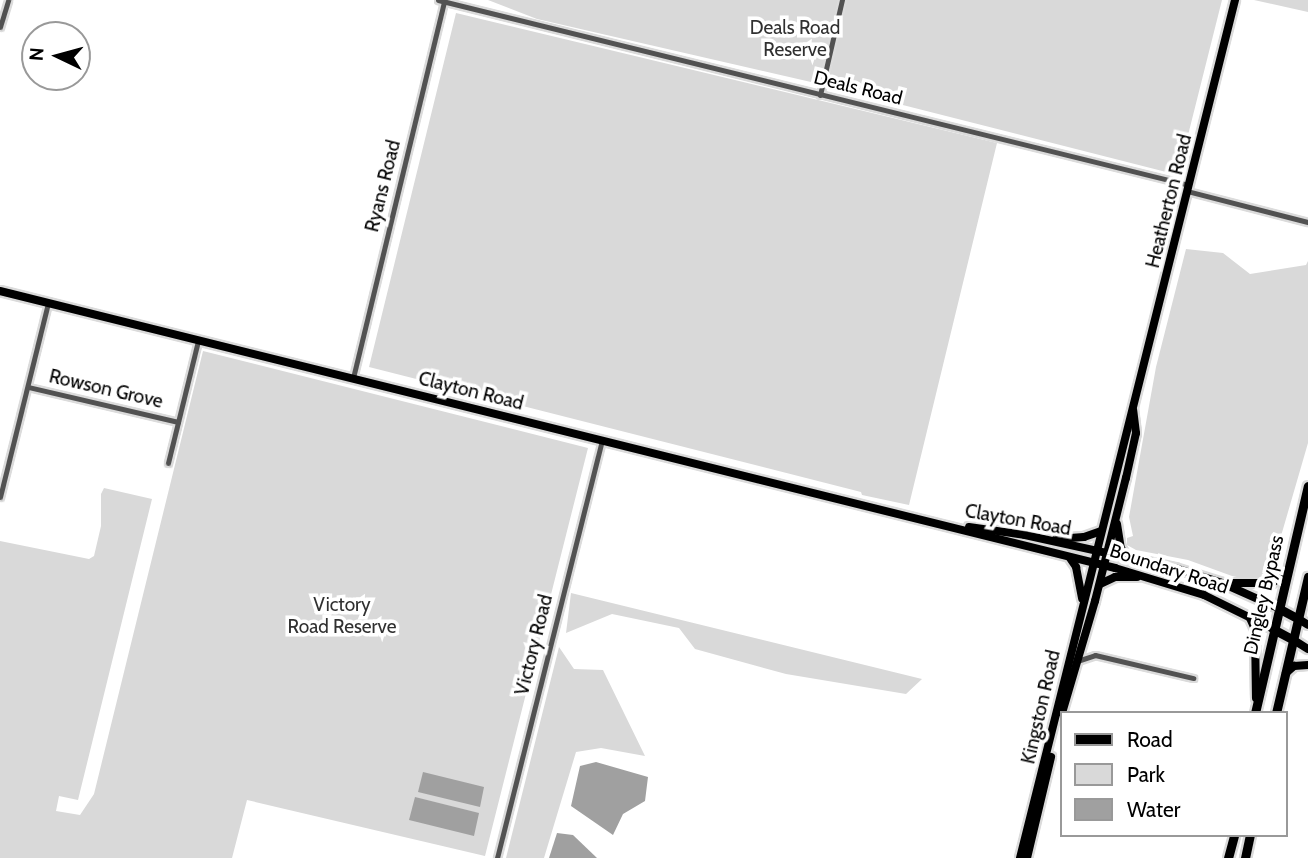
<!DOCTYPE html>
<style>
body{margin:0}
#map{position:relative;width:1308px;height:858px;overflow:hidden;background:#fff;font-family:Cabin,sans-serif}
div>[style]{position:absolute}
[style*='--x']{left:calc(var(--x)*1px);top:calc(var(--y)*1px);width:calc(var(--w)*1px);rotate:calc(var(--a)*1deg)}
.green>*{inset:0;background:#d9d9d9}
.water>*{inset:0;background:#a0a0a0}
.roads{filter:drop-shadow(2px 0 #dbdbdb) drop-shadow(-2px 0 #dbdbdb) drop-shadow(0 2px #dbdbdb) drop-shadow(0 -2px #dbdbdb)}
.street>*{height:5px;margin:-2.5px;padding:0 2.5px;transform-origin:2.5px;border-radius:2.5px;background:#525252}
.primary>*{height:8px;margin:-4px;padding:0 4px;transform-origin:4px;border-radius:4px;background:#000}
.highway>*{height:9px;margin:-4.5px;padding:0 4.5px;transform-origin:4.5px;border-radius:4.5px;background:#000}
span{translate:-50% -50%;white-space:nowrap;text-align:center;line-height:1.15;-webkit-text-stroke:7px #fff;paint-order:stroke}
.park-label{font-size:19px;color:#303030}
.street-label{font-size:19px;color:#000}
.legend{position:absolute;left:1060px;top:711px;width:228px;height:126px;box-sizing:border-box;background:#fff;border:2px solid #999;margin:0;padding:9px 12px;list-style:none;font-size:21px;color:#000}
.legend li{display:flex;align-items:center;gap:14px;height:35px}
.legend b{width:35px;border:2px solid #999}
.north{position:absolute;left:21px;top:21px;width:70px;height:70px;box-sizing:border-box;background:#fff;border:2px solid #999;border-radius:50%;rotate:275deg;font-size:19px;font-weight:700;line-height:28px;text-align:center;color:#000}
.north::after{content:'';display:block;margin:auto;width:24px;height:32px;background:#000;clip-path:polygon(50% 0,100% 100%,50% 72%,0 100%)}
</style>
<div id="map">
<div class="green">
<div style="clip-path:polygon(488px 0,1222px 0,1178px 175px,824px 85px,537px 19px)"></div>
<div style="clip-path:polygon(1254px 0,1308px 0,1308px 12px)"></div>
<div style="clip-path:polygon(456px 13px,997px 143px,909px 505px,862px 495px,861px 492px,369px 367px)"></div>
<div style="clip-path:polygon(1186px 249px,1223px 253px,1250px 274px,1306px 265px,1308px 261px,1308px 443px,1270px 574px,1255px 581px,1232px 576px,1188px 560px,1136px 550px,1127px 545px,1127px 538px,1133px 536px,1129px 517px,1156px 367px)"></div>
<div style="clip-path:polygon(203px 351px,588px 448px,485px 856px,247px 800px,232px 858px,0 858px,0 541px,89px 559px,94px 556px,101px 526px,101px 494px,104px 488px,152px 499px,78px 800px,59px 796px,56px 811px,80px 815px,94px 794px)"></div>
<div style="clip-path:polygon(571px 593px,922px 679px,906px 694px,786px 674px,695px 649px,679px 628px,612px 614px,566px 633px)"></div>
<div style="clip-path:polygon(559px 647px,574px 669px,603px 670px,645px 756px,601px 748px,576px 752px,544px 858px,506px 858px)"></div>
</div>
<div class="water">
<div style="clip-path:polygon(596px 762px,648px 777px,645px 801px,623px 814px,613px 835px,571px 806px,580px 766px)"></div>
<div style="clip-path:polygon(423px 772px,484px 787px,480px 807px,418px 792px)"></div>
<div style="clip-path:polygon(415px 797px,479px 813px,474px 836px,409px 820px)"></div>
<div style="clip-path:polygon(557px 833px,573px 835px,597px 858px,549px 858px)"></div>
</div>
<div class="roads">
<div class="street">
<div style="--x:438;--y:0;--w:773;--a:13.84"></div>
<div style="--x:0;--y:27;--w:28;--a:-73"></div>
<div style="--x:820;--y:95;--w:98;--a:-77"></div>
<div style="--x:1187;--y:191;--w:125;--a:14.4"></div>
<div style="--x:353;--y:378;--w:387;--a:-76.4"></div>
<div style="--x:28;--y:387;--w:154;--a:13.1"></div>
<div style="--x:168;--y:463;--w:126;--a:-76.2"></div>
<div style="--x:0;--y:497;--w:200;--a:-76.1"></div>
<div style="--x:1077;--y:661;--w:19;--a:-18"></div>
<div style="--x:1095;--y:655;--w:101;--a:13.2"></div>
<div style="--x:497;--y:858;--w:431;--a:-75.9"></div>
</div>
<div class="primary">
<div style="--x:0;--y:291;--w:1149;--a:13.95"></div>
<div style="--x:1115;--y:568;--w:93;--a:16.9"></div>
<div style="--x:1204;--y:595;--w:77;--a:26.2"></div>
<div style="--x:1117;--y:524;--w:24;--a:81"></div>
<div style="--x:1121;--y:548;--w:12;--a:59"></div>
<div style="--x:969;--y:527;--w:57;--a:8.1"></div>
<div style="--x:1025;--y:535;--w:154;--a:12.4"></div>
<div style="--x:1175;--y:568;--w:49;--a:17.7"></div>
<div style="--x:1222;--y:583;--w:61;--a:24.1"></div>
<div style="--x:1056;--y:539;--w:28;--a:-4"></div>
<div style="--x:1084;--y:537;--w:18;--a:-19"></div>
<div style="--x:1070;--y:558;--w:11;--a:56"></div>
<div style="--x:1076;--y:567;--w:32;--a:79"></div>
<div style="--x:1229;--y:583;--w:43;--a:0"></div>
<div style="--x:1272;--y:583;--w:17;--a:-33"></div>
<div style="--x:1100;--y:584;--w:17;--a:-25"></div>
<div style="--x:1115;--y:577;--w:22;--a:0"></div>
<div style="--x:1250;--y:618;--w:12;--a:66"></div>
<div style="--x:1255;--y:629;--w:69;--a:89.2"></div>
<div style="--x:1297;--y:618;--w:13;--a:32"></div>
<div style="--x:1292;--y:639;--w:19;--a:32"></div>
<div style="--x:1286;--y:673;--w:11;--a:-41"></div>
<div style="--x:1294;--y:666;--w:14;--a:-4"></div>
<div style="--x:1062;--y:713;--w:117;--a:-73.6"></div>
<div style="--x:1095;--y:601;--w:127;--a:-75.9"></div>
<div style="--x:1126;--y:478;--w:46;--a:-77.5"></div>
<div style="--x:1136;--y:433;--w:23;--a:-97"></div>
<div style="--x:1020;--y:858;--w:885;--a:-75.93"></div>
<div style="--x:1027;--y:858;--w:104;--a:-76.6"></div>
</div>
<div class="highway">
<div style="--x:1278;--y:608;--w:21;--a:28"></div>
<div style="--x:1273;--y:629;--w:21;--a:28"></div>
<div style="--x:1255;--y:713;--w:233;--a:-76.9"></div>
<div style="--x:1276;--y:713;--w:140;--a:-76.8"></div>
<div style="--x:1228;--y:858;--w:24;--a:-75"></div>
<div style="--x:1245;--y:858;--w:24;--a:-78"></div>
</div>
</div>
<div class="park-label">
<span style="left:795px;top:39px">Deals Road<br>Reserve</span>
<span style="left:342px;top:616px">Victory<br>Road Reserve</span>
</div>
<div class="street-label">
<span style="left:858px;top:88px;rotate:14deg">Deals Road</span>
<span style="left:383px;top:186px;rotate:-76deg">Ryans Road</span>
<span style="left:1169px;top:201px;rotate:-76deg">Heatherton Road</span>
<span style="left:106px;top:389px;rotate:13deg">Rowson Grove</span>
<span style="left:471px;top:391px;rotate:14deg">Clayton Road</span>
<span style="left:1018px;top:520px;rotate:10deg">Clayton Road</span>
<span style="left:1169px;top:569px;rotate:18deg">Boundary Road</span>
<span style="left:1264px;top:595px;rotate:-77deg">Dingley Bypass</span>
<span style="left:534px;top:645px;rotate:-76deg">Victory Road</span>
<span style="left:1041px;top:707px;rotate:-77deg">Kingston Road</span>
</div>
<ul class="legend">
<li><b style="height:9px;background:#000"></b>Road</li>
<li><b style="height:19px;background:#d9d9d9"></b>Park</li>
<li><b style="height:19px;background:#a0a0a0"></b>Water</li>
</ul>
<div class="north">N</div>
</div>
